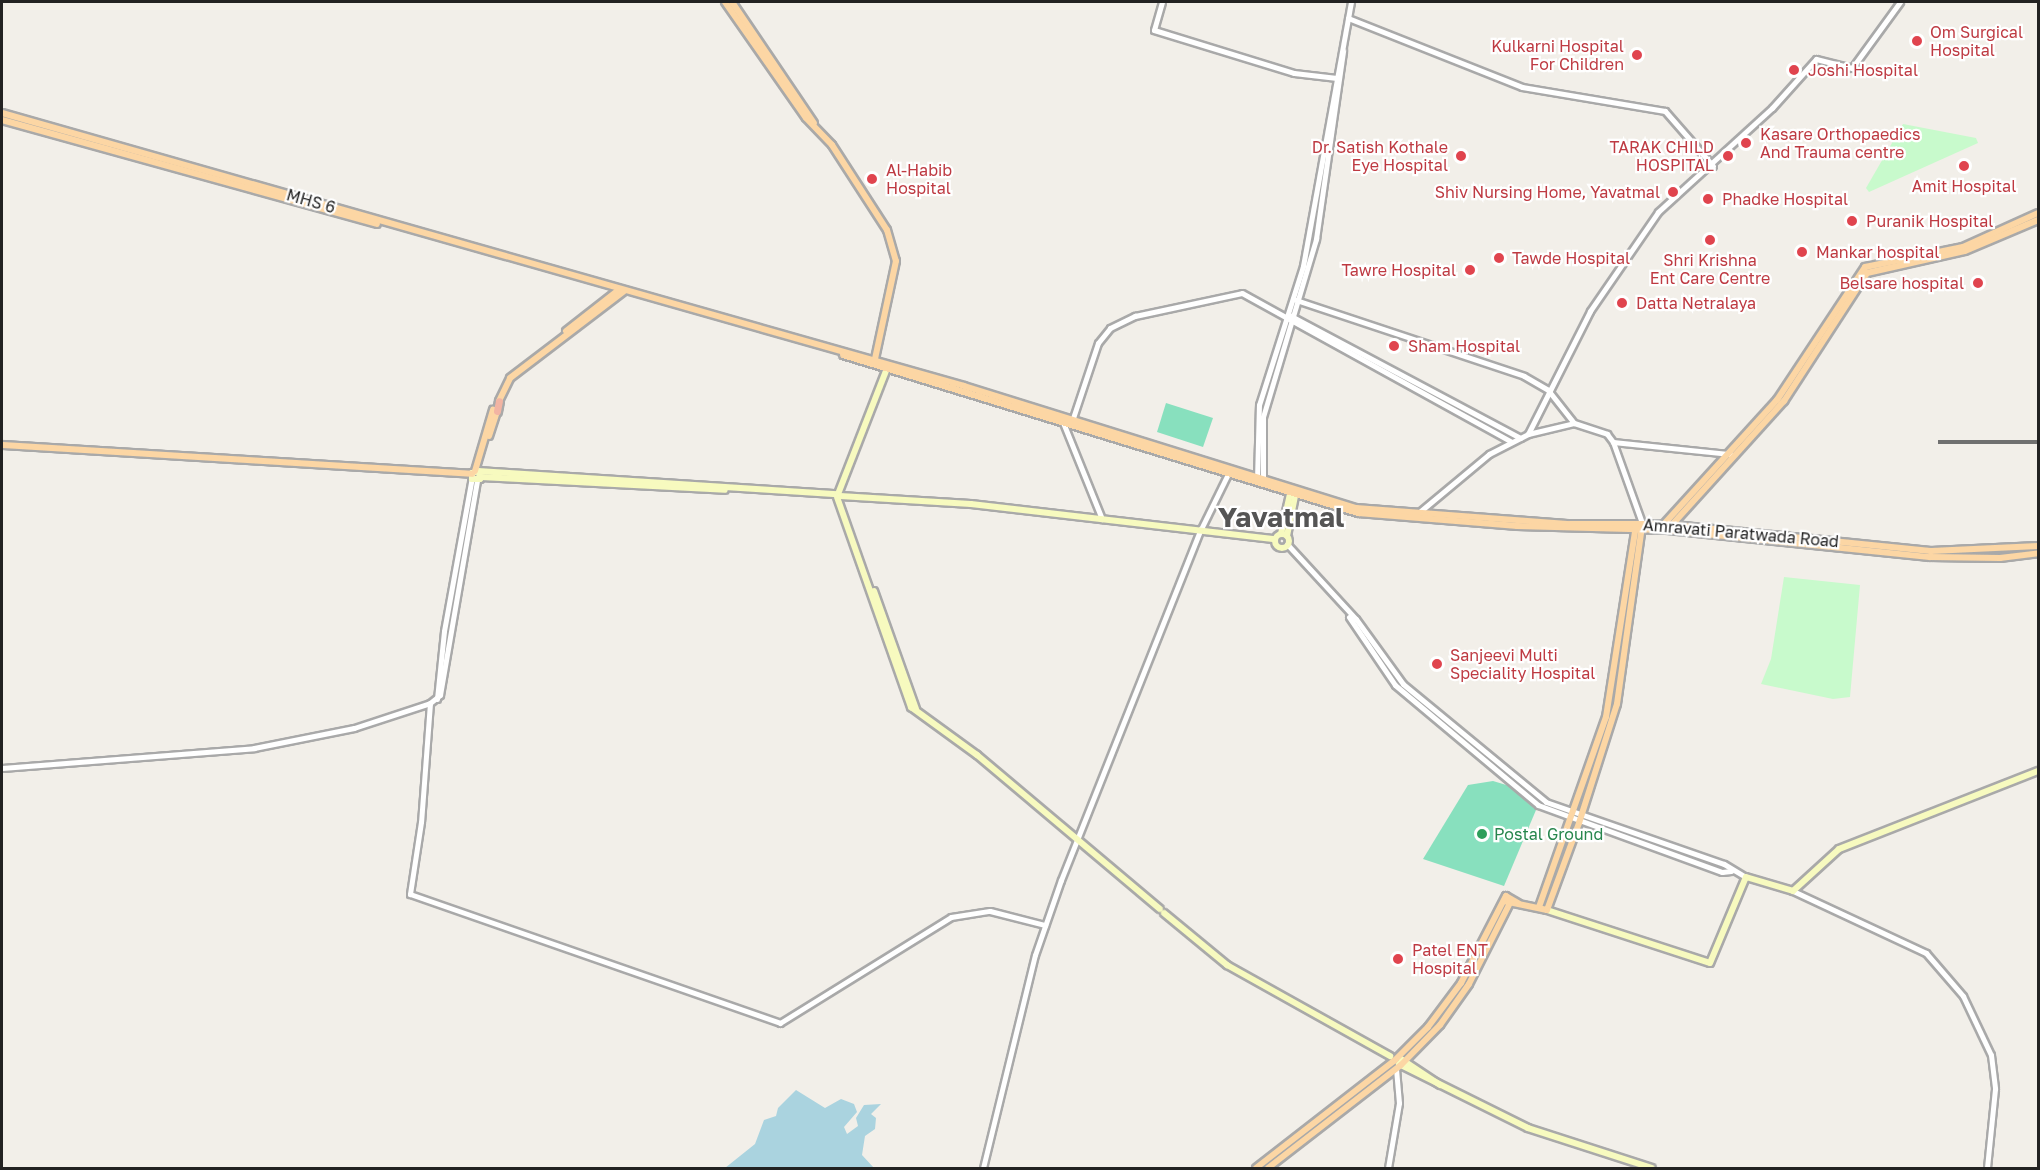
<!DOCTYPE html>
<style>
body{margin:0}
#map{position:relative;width:2040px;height:1170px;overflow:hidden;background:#f2efe9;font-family:"Golos Text",sans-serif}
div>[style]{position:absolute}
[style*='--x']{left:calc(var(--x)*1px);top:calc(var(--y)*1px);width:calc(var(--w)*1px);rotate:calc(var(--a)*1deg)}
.park>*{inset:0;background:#c8facc}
.pitch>*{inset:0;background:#88e0be}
.water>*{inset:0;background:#aad3df}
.roads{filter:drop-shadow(2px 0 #a9a9a9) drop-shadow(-2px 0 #a9a9a9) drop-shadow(0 2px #a9a9a9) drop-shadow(0 -2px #a9a9a9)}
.tertiary>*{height:5px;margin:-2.5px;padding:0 2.5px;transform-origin:2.5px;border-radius:2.5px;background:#fff}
.secondary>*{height:6px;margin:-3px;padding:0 3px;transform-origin:3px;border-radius:3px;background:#f7fabf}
.secondary>.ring{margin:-3px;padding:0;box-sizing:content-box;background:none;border:6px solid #f7fabf;border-radius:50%}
.primary>*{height:6px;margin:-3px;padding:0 3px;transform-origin:3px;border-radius:3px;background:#fcd6a4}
.trunk>*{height:7px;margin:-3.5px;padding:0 3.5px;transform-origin:3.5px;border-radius:3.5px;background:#f2b4a3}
.rail>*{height:4px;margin-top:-2px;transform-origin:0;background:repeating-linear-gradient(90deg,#fff 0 4.5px,#707070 0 9px);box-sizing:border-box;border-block:2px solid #707070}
.dots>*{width:16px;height:16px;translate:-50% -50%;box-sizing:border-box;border:3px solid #fff;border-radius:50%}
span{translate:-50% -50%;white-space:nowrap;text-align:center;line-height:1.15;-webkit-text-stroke:4.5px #fff;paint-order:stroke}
.health-label{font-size:16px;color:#be3a42}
.left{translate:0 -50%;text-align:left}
.right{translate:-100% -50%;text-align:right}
.street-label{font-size:16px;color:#222}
.leisure-label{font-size:16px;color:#27864d}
.town-label{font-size:28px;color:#555;font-weight:700}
.frame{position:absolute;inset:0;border:3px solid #222;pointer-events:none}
</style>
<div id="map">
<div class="park">
<div style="clip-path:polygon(1903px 124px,1976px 138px,1978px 143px,1869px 192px,1866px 188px)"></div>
<div style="clip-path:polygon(1784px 577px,1860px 585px,1850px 697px,1833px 699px,1761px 684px,1771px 659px)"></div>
</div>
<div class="pitch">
<div style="clip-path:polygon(1166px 403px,1213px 418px,1203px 447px,1157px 432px)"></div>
<div style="clip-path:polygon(1493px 781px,1513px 787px,1536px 810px,1504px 886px,1423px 859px,1468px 785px)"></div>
</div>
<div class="water">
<div style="clip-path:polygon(796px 1090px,825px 1108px,841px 1099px,854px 1104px,857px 1112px,844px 1127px,847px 1134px,858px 1126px,856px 1118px,864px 1105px,881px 1104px,871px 1114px,876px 1118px,875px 1129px,865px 1136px,862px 1155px,874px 1168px,725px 1168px,755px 1144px,764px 1120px,776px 1116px,778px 1108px)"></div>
</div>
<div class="roads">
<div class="tertiary">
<div style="--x:1162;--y:2;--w:29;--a:106"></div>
<div style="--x:1154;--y:30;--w:146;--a:17.1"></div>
<div style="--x:1294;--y:73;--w:43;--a:6.6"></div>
<div style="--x:1348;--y:18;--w:187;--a:21.6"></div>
<div style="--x:1522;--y:87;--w:145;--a:9.5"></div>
<div style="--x:1665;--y:111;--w:73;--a:48.9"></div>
<div style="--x:1293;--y:299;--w:243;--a:18.4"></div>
<div style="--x:1524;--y:376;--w:28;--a:30"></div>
<div style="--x:1548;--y:390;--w:42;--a:51.8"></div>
<div style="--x:1289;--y:315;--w:262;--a:28"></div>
<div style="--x:1062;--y:420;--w:107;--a:68"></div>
<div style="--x:1072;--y:421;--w:82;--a:-71.6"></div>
<div style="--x:1098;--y:343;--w:19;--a:-51"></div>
<div style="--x:1110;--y:328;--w:28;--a:-26"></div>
<div style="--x:1135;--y:316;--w:109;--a:-12.1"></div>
<div style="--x:1242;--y:293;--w:308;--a:28.9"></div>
<div style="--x:1528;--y:434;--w:138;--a:-63.2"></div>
<div style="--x:1590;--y:311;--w:120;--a:-55.5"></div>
<div style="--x:1658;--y:212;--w:154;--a:-42.4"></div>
<div style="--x:1772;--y:108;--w:66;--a:-48.1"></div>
<div style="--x:1816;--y:59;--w:37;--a:14"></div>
<div style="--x:1852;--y:68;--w:82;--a:-54"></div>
<div style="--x:1613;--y:442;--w:118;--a:5.9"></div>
<div style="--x:1257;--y:480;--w:75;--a:-88.5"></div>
<div style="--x:1259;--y:405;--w:146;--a:-72.4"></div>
<div style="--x:1303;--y:266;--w:268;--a:-79.7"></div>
<div style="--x:1263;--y:482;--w:65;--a:-90"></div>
<div style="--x:1263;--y:417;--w:186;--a:-73.4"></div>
<div style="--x:1316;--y:239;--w:190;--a:-81.8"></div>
<div style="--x:1417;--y:514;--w:94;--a:-39.8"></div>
<div style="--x:1489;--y:454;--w:44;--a:-27.1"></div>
<div style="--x:1528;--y:434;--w:47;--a:-13.4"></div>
<div style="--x:1574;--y:423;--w:35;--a:18"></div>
<div style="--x:1607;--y:434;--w:10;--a:53"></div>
<div style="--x:1613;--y:442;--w:86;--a:70.3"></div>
<div style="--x:1287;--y:544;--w:102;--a:47.4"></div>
<div style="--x:1356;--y:619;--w:80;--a:54.1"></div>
<div style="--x:1403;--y:684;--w:185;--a:39.5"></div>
<div style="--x:1546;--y:802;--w:188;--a:19.2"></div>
<div style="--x:1724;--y:864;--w:26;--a:31"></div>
<div style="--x:1349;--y:617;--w:82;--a:55.9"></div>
<div style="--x:1395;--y:685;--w:187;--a:40"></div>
<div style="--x:1538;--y:805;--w:196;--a:20"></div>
<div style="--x:1722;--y:872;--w:9;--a:-6"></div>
<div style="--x:437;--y:699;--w:68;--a:-84.1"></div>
<div style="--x:444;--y:631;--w:157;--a:-79.7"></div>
<div style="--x:430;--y:703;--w:119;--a:94.3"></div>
<div style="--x:421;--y:822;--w:73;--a:98.7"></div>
<div style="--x:410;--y:894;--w:392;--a:19.2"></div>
<div style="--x:780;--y:1023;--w:201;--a:-31.8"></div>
<div style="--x:951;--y:917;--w:39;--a:-9"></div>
<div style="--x:990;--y:911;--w:57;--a:14.3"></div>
<div style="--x:2;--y:768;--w:253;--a:-4.5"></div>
<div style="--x:254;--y:748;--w:102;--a:-11.3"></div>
<div style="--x:354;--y:728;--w:80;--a:-18.2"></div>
<div style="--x:430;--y:703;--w:13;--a:-39"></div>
<div style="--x:440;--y:695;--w:218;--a:-80.2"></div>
<div style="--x:1793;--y:891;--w:147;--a:25"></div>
<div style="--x:1926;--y:953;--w:57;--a:49.3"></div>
<div style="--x:1963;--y:996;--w:65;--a:64.6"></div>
<div style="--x:1991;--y:1055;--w:34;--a:83"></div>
<div style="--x:1995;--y:1089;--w:79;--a:95.8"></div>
<div style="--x:983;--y:1168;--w:219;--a:-76.3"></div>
<div style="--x:1035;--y:955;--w:79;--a:-70.9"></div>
<div style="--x:1061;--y:880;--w:378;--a:-68.3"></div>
<div style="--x:1201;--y:529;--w:61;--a:-63.9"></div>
<div style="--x:1388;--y:1168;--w:66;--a:-80.4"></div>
<div style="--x:1399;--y:1103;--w:34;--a:-95"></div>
</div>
<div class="secondary">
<div style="--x:479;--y:472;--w:7;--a:82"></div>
<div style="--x:480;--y:479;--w:8;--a:180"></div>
<div style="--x:472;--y:479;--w:6;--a:-90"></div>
<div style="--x:472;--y:473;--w:6;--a:-18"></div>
<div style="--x:478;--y:471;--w:360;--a:3.7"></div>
<div style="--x:481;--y:477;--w:244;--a:3"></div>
<div style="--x:838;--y:494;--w:135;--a:-68.7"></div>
<div style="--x:840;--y:496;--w:131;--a:3.5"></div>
<div style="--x:971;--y:504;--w:306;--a:6.6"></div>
<div style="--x:837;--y:497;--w:223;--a:70.6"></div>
<div style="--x:911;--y:707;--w:82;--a:36"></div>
<div style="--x:977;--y:755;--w:239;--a:40.1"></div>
<div style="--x:1281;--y:534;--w:41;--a:-77.3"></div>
<div class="ring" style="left:1275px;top:534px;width:8px;height:8px"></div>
<div style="--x:1287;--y:536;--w:41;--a:-78.7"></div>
<div style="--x:874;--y:591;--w:125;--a:70.4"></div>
<div style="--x:1547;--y:910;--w:171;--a:18"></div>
<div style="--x:1710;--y:963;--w:93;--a:-67.3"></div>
<div style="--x:1746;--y:877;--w:49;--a:16.6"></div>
<div style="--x:1793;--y:891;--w:62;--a:-42.4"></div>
<div style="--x:1839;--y:849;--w:214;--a:-21.4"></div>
<div style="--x:1164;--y:913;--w:82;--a:39.5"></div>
<div style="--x:1227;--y:965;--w:187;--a:29.2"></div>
<div style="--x:1401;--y:1059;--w:47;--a:33.7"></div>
<div style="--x:1399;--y:1064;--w:144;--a:26.4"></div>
<div style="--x:1528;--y:1128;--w:130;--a:17.9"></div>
</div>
<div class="primary">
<div style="--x:725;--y:2;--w:141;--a:55.1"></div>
<div style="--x:806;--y:118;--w:37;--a:46"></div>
<div style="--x:832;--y:145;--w:101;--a:57.1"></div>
<div style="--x:887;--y:230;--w:32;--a:74"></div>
<div style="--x:896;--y:261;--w:105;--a:102.1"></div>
<div style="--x:732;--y:2;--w:146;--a:55.9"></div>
<div style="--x:2;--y:113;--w:1000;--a:15.84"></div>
<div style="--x:964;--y:386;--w:411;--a:17.3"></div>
<div style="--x:1356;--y:508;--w:215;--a:4.3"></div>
<div style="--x:1570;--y:524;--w:94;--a:0"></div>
<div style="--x:1664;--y:524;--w:268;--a:5.8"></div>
<div style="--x:1931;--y:551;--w:107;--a:-2.7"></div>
<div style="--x:2;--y:120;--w:389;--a:15.5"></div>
<div style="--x:566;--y:331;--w:68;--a:-37.9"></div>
<div style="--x:843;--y:355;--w:539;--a:17.06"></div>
<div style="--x:1358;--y:513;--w:160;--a:4.7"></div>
<div style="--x:1517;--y:526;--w:150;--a:1.5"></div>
<div style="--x:1667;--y:530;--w:264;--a:5.9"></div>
<div style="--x:1930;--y:557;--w:70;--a:0.8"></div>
<div style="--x:2000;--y:558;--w:38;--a:-7"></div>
<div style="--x:499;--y:401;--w:25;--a:-64"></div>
<div style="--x:510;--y:378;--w:143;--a:-37.3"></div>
<div style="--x:489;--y:436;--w:26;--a:-72"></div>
<div style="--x:2;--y:445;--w:471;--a:3.5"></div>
<div style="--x:475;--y:471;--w:64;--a:-73.6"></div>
<div style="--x:1664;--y:524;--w:168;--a:-47.7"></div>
<div style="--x:1777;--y:400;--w:159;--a:-56.5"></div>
<div style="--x:1865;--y:267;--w:100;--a:-11.5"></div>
<div style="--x:1963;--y:247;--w:82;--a:-24.4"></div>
<div style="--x:1670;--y:527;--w:170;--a:-47.9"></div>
<div style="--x:1784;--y:401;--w:153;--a:-57"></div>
<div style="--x:1867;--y:273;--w:100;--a:-12.7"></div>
<div style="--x:1965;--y:251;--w:79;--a:-23"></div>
<div style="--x:1504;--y:901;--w:44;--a:11.8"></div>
<div style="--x:1547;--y:910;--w:93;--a:-69.8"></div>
<div style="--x:1579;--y:823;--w:125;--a:-72.3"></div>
<div style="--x:1617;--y:704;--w:180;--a:-82"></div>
<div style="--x:1539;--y:907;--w:201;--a:-70.6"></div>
<div style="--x:1606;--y:717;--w:193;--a:-81.1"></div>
<div style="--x:1256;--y:1168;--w:175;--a:-37.8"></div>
<div style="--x:1394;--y:1061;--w:48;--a:-45"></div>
<div style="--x:1428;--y:1027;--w:55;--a:-53.1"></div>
<div style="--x:1461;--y:983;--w:98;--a:-62.7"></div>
<div style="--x:1506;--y:896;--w:14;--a:30"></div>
<div style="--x:1268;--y:1168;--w:168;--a:-37.8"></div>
<div style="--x:1401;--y:1065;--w:56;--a:-45.7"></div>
<div style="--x:1440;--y:1025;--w:50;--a:-54.7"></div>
<div style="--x:1469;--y:984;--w:93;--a:-63.2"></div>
</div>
<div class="trunk">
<div style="--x:497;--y:411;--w:10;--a:-79"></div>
</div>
</div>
<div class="rail">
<div style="--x:1938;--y:442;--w:100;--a:0"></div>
</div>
<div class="dots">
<div style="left:1917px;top:41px;background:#e0444e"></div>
<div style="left:1637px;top:55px;background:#e0444e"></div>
<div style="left:1794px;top:70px;background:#e0444e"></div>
<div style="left:1746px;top:143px;background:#e0444e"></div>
<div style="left:1461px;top:156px;background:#e0444e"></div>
<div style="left:1728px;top:156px;background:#e0444e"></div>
<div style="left:1964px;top:166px;background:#e0444e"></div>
<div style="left:872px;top:179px;background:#e0444e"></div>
<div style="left:1673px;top:192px;background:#e0444e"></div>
<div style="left:1708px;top:199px;background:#e0444e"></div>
<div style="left:1852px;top:221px;background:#e0444e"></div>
<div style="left:1710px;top:240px;background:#e0444e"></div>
<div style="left:1802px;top:252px;background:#e0444e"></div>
<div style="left:1499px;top:258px;background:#e0444e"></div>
<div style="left:1470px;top:270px;background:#e0444e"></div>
<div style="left:1978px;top:283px;background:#e0444e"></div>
<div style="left:1622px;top:303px;background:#e0444e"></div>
<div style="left:1394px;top:346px;background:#e0444e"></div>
<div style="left:1437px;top:664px;background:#e0444e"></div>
<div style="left:1482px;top:834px;background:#2e9e5b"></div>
<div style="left:1398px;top:959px;background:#e0444e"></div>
</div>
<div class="health-label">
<span class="left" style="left:1930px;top:41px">Om Surgical<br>Hospital</span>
<span class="right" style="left:1624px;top:55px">Kulkarni Hospital<br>For Children</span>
<span class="left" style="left:1808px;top:70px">Joshi Hospital</span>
<span class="left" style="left:1760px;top:143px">Kasare Orthopaedics<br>And Trauma centre</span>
<span class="right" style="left:1448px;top:156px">Dr. Satish Kothale<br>Eye Hospital</span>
<span class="right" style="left:1714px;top:156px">TARAK CHILD<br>HOSPITAL</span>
<span class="left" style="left:886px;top:179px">Al-Habib<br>Hospital</span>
<span style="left:1964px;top:186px">Amit Hospital</span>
<span class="right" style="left:1660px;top:192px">Shiv Nursing Home, Yavatmal</span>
<span class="left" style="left:1722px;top:199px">Phadke Hospital</span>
<span class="left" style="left:1866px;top:221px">Puranik Hospital</span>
<span class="left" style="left:1816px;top:252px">Mankar hospital</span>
<span class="left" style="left:1512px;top:258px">Tawde Hospital</span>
<span style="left:1710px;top:269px">Shri Krishna<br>Ent Care Centre</span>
<span class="right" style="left:1456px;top:270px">Tawre Hospital</span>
<span class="right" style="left:1964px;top:283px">Belsare hospital</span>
<span class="left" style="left:1636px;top:303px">Datta Netralaya</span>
<span class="left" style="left:1408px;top:346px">Sham Hospital</span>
<span class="left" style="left:1450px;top:664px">Sanjeevi Multi<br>Speciality Hospital</span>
<span class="left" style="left:1412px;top:959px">Patel ENT<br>Hospital</span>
</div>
<div class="street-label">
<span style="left:311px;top:201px;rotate:16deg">MHS 6</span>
<span style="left:1741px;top:533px;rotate:5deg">Amravati Paratwada Road</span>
</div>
<div class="leisure-label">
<span class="left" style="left:1494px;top:834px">Postal Ground</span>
</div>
<div class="town-label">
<span style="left:1281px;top:517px">Yavatmal</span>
</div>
<div class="frame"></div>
</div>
